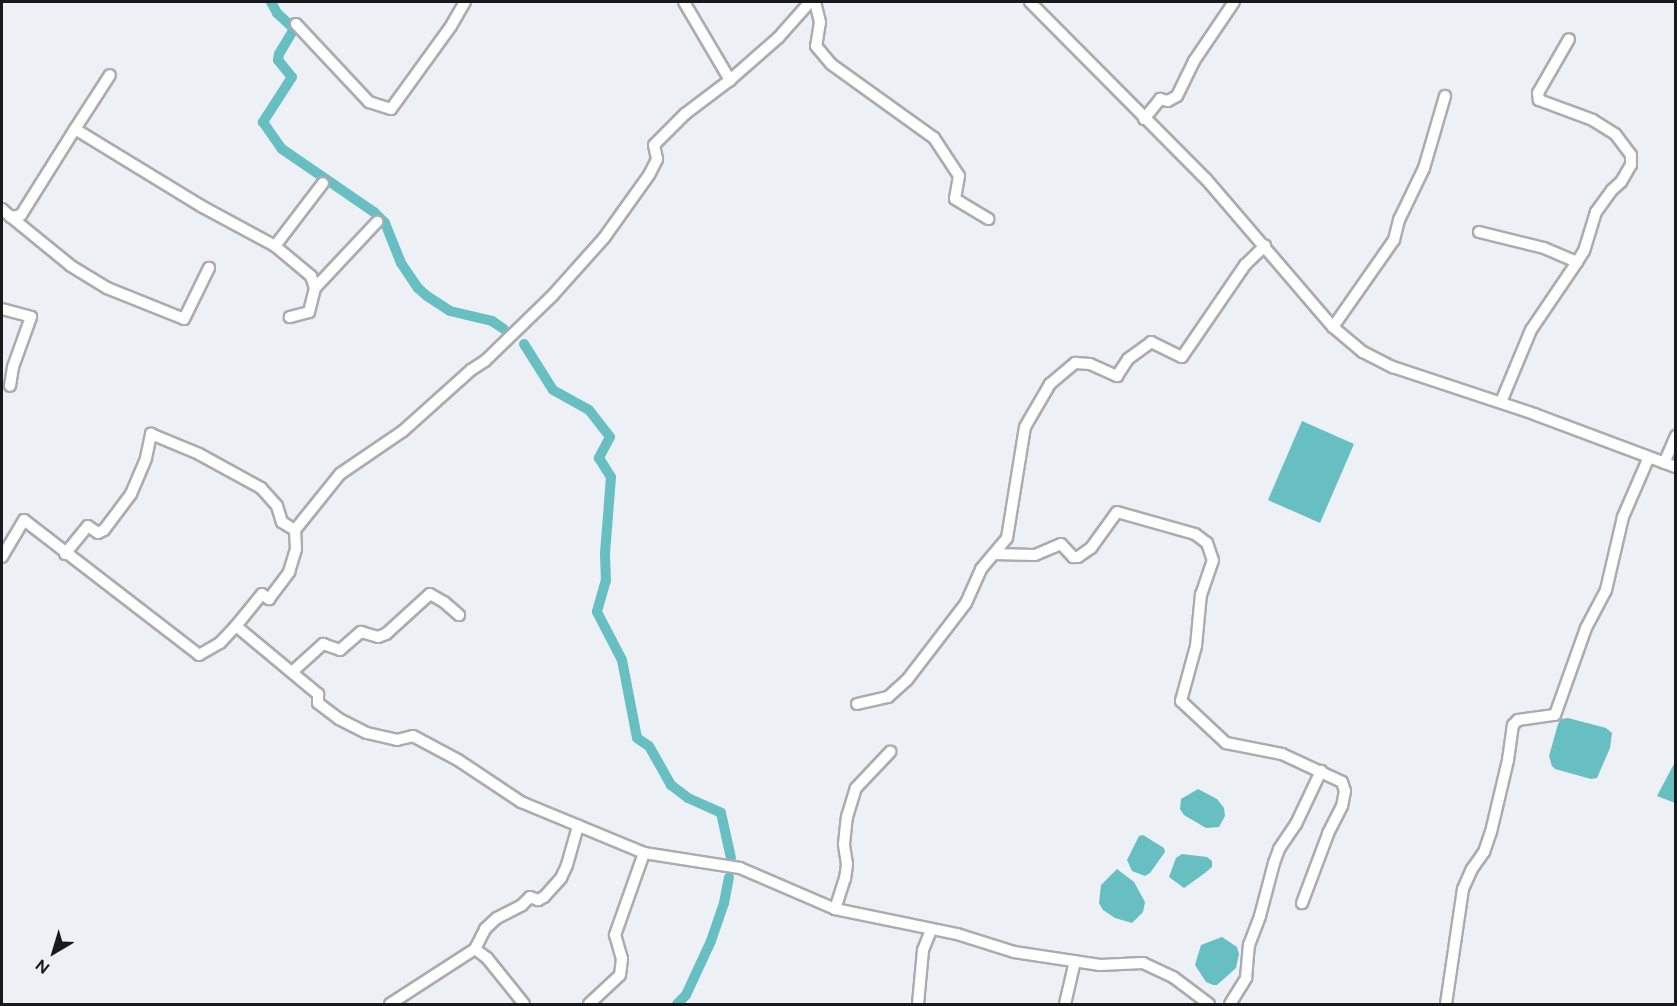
<!DOCTYPE html>
<style>
body{margin:0}
#map{position:relative;width:1677px;height:1006px;overflow:hidden;background:#edf0f5;font-family:Figtree,sans-serif}
div>[style]{position:absolute}
[style*='--x']{left:calc(var(--x)*1px);top:calc(var(--y)*1px);width:calc(var(--w)*1px);rotate:calc(var(--a)*1deg)}
.water>*{inset:0;background:#67bfc2}
.canal>*{height:10px;margin:-5px;padding:0 5px;transform-origin:5px;border-radius:5px;background:#67bfc2}
.roads{filter:drop-shadow(2px 0 #aaacb1) drop-shadow(-2px 0 #aaacb1) drop-shadow(0 2px #aaacb1) drop-shadow(0 -2px #aaacb1)}
.minor>*{height:10px;margin:-5px;padding:0 5px;transform-origin:5px;border-radius:5px;background:#fff}
span{translate:-50% -50%;white-space:nowrap;text-align:center;line-height:1.15;-webkit-text-stroke:6px #edf0f5;paint-order:stroke}
.frame{position:absolute;inset:0;border:3px solid #18191b;pointer-events:none}
.north{position:absolute;left:24px;top:922px;width:60px;height:60px;-webkit-text-stroke:4px #edf0f5;paint-order:stroke;rotate:218deg;font-size:16px;font-weight:700;line-height:24px;text-align:center;color:#18191b}
.north::after{content:'';display:block;margin:auto;width:21px;height:27px;background:#18191b;clip-path:polygon(50% 0,100% 100%,50% 72%,0 100%)}
</style>
<div id="map">
<div class="water">
<div style="clip-path:polygon(1302px 421px,1354px 444px,1320px 523px,1268px 500px)"></div>
<div style="clip-path:polygon(1568px 718px,1606px 728px,1612px 733px,1610px 748px,1597px 778px,1591px 779px,1555px 769px,1552px 766px,1549px 756px,1558px 724px,1561px 719px)"></div>
<div style="clip-path:polygon(1675px 762px,1675px 803px,1657px 796px)"></div>
<div style="clip-path:polygon(1198px 789px,1217px 799px,1224px 808px,1225px 816px,1219px 827px,1206px 828px,1184px 815px,1180px 809px,1181px 799px)"></div>
<div style="clip-path:polygon(1143px 835px,1164px 848px,1165px 852px,1150px 873px,1145px 876px,1132px 871px,1127px 860px,1139px 836px)"></div>
<div style="clip-path:polygon(1182px 854px,1207px 857px,1212px 861px,1212px 867px,1205px 873px,1184px 888px,1169px 877px,1176px 858px)"></div>
<div style="clip-path:polygon(1117px 869px,1134px 882px,1145px 902px,1143px 912px,1132px 923px,1115px 918px,1103px 910px,1099px 903px,1101px 885px)"></div>
<div style="clip-path:polygon(1222px 937px,1237px 947px,1239px 954px,1236px 968px,1217px 985px,1213px 985px,1206px 982px,1195px 965px,1201px 945px)"></div>
</div>
<div class="canal">
<div style="--x:271;--y:2;--w:13;--a:61"></div>
<div style="--x:277;--y:13;--w:23;--a:43"></div>
<div style="--x:294;--y:29;--w:29;--a:121"></div>
<div style="--x:279;--y:54;--w:6;--a:99"></div>
<div style="--x:278;--y:60;--w:22;--a:51"></div>
<div style="--x:292;--y:77;--w:54;--a:122.8"></div>
<div style="--x:263;--y:122;--w:33;--a:55"></div>
<div style="--x:282;--y:149;--w:112;--a:34.4"></div>
<div style="--x:374;--y:212;--w:16;--a:45"></div>
<div style="--x:385;--y:223;--w:43;--a:68.2"></div>
<div style="--x:401;--y:263;--w:30;--a:56"></div>
<div style="--x:418;--y:288;--w:12;--a:42"></div>
<div style="--x:427;--y:296;--w:27;--a:33"></div>
<div style="--x:450;--y:311;--w:43;--a:13.4"></div>
<div style="--x:492;--y:321;--w:14;--a:34"></div>
<div style="--x:524;--y:344;--w:54;--a:57.8"></div>
<div style="--x:553;--y:390;--w:41;--a:29.1"></div>
<div style="--x:589;--y:410;--w:34;--a:52"></div>
<div style="--x:610;--y:437;--w:24;--a:118"></div>
<div style="--x:599;--y:458;--w:22;--a:58"></div>
<div style="--x:611;--y:477;--w:77;--a:94.5"></div>
<div style="--x:605;--y:554;--w:26;--a:88"></div>
<div style="--x:606;--y:580;--w:33;--a:106"></div>
<div style="--x:597;--y:612;--w:54;--a:62.5"></div>
<div style="--x:622;--y:660;--w:79;--a:79.1"></div>
<div style="--x:637;--y:738;--w:14;--a:34"></div>
<div style="--x:649;--y:746;--w:45;--a:60.6"></div>
<div style="--x:671;--y:785;--w:21;--a:37"></div>
<div style="--x:688;--y:798;--w:36;--a:24"></div>
<div style="--x:721;--y:813;--w:46;--a:77.5"></div>
<div style="--x:677;--y:1004;--w:13;--a:-45"></div>
<div style="--x:686;--y:995;--w:60;--a:-65.2"></div>
<div style="--x:711;--y:941;--w:40;--a:-71.1"></div>
<div style="--x:724;--y:903;--w:26;--a:-79"></div>
</div>
<div class="roads">
<div class="minor">
<div style="--x:684;--y:2;--w:91;--a:59.5"></div>
<div style="--x:815;--y:2;--w:21;--a:76"></div>
<div style="--x:820;--y:22;--w:24;--a:99"></div>
<div style="--x:816;--y:46;--w:23;--a:50"></div>
<div style="--x:831;--y:64;--w:127;--a:35.7"></div>
<div style="--x:934;--y:138;--w:45;--a:56.7"></div>
<div style="--x:959;--y:176;--w:23;--a:100"></div>
<div style="--x:955;--y:199;--w:39;--a:31"></div>
<div style="--x:1030;--y:2;--w:250;--a:45.2"></div>
<div style="--x:1206;--y:179;--w:195;--a:49.4"></div>
<div style="--x:1333;--y:327;--w:39;--a:40"></div>
<div style="--x:1363;--y:352;--w:34;--a:27"></div>
<div style="--x:1393;--y:367;--w:149;--a:18.4"></div>
<div style="--x:1534;--y:414;--w:152;--a:20.5"></div>
<div style="--x:296;--y:24;--w:107;--a:46.9"></div>
<div style="--x:369;--y:102;--w:23;--a:18"></div>
<div style="--x:391;--y:109;--w:102;--a:-54.1"></div>
<div style="--x:451;--y:26;--w:28;--a:-60"></div>
<div style="--x:1144;--y:119;--w:26;--a:-51"></div>
<div style="--x:1160;--y:99;--w:8;--a:14"></div>
<div style="--x:1168;--y:101;--w:10;--a:-29"></div>
<div style="--x:1177;--y:96;--w:39;--a:-64"></div>
<div style="--x:1194;--y:61;--w:71;--a:-55.9"></div>
<div style="--x:75;--y:129;--w:64;--a:-57.1"></div>
<div style="--x:2;--y:209;--w:12;--a:42"></div>
<div style="--x:11;--y:217;--w:10;--a:-11"></div>
<div style="--x:21;--y:215;--w:102;--a:-57.9"></div>
<div style="--x:75;--y:129;--w:148;--a:31.4"></div>
<div style="--x:201;--y:206;--w:84;--a:28.4"></div>
<div style="--x:275;--y:246;--w:47;--a:39.8"></div>
<div style="--x:311;--y:276;--w:13;--a:72"></div>
<div style="--x:315;--y:288;--w:25;--a:104"></div>
<div style="--x:309;--y:312;--w:20;--a:165"></div>
<div style="--x:11;--y:217;--w:77;--a:39.2"></div>
<div style="--x:71;--y:266;--w:42;--a:31.4"></div>
<div style="--x:107;--y:288;--w:83;--a:21.9"></div>
<div style="--x:184;--y:319;--w:57;--a:-63.9"></div>
<div style="--x:1479;--y:232;--w:67;--a:13.8"></div>
<div style="--x:1544;--y:248;--w:36;--a:23"></div>
<div style="--x:1577;--y:262;--w:13;--a:-58"></div>
<div style="--x:1584;--y:251;--w:41;--a:-72.9"></div>
<div style="--x:1596;--y:212;--w:27;--a:-54"></div>
<div style="--x:1612;--y:190;--w:12;--a:-42"></div>
<div style="--x:1621;--y:182;--w:20;--a:-60"></div>
<div style="--x:1631;--y:165;--w:10;--a:-90"></div>
<div style="--x:1631;--y:155;--w:26;--a:-127"></div>
<div style="--x:1615;--y:134;--w:26;--a:-148"></div>
<div style="--x:1593;--y:120;--w:58;--a:-159.7"></div>
<div style="--x:1539;--y:100;--w:7;--a:-98"></div>
<div style="--x:1538;--y:93;--w:62;--a:-60.1"></div>
<div style="--x:275;--y:246;--w:79;--a:-52.7"></div>
<div style="--x:315;--y:288;--w:91;--a:-46.8"></div>
<div style="--x:2;--y:309;--w:30;--a:15"></div>
<div style="--x:31;--y:317;--w:53;--a:109.8"></div>
<div style="--x:13;--y:367;--w:19;--a:99"></div>
<div style="--x:1333;--y:327;--w:106;--a:-55"></div>
<div style="--x:1394;--y:240;--w:21;--a:-76"></div>
<div style="--x:1399;--y:220;--w:58;--a:-64.3"></div>
<div style="--x:1424;--y:168;--w:75;--a:-73.7"></div>
<div style="--x:1501;--y:402;--w:78;--a:-67.4"></div>
<div style="--x:1531;--y:330;--w:82;--a:-55.9"></div>
<div style="--x:1664;--y:463;--w:30;--a:-66"></div>
<div style="--x:65;--y:554;--w:36;--a:-51"></div>
<div style="--x:88;--y:526;--w:12;--a:35"></div>
<div style="--x:98;--y:533;--w:7;--a:-27"></div>
<div style="--x:104;--y:530;--w:45;--a:-53.1"></div>
<div style="--x:131;--y:494;--w:39;--a:-67"></div>
<div style="--x:146;--y:458;--w:25;--a:-78"></div>
<div style="--x:151;--y:434;--w:52;--a:22.6"></div>
<div style="--x:199;--y:454;--w:71;--a:28.7"></div>
<div style="--x:261;--y:488;--w:24;--a:48"></div>
<div style="--x:277;--y:506;--w:17;--a:73"></div>
<div style="--x:282;--y:522;--w:15;--a:32"></div>
<div style="--x:994;--y:554;--w:41;--a:1.4"></div>
<div style="--x:1035;--y:555;--w:28;--a:-23"></div>
<div style="--x:1061;--y:544;--w:18;--a:47"></div>
<div style="--x:1073;--y:557;--w:5;--a:0"></div>
<div style="--x:1078;--y:557;--w:16;--a:-35"></div>
<div style="--x:1091;--y:548;--w:44;--a:-54.2"></div>
<div style="--x:1117;--y:512;--w:81;--a:15.8"></div>
<div style="--x:1195;--y:534;--w:15;--a:37"></div>
<div style="--x:1207;--y:543;--w:18;--a:71"></div>
<div style="--x:1213;--y:560;--w:36;--a:109"></div>
<div style="--x:1201;--y:594;--w:52;--a:95.5"></div>
<div style="--x:1196;--y:646;--w:57;--a:105.3"></div>
<div style="--x:1181;--y:701;--w:62;--a:43"></div>
<div style="--x:1226;--y:743;--w:57;--a:11.1"></div>
<div style="--x:1282;--y:754;--w:66;--a:25"></div>
<div style="--x:1342;--y:782;--w:9;--a:72"></div>
<div style="--x:1345;--y:791;--w:15;--a:101"></div>
<div style="--x:1342;--y:806;--w:31;--a:117"></div>
<div style="--x:1328;--y:834;--w:74;--a:110.6"></div>
<div style="--x:2;--y:557;--w:43;--a:-59.3"></div>
<div style="--x:24;--y:520;--w:221;--a:37.6"></div>
<div style="--x:199;--y:655;--w:24;--a:-30"></div>
<div style="--x:220;--y:643;--w:23;--a:-47"></div>
<div style="--x:236;--y:626;--w:107;--a:39.7"></div>
<div style="--x:318;--y:694;--w:9;--a:90"></div>
<div style="--x:318;--y:703;--w:26;--a:37"></div>
<div style="--x:339;--y:719;--w:31;--a:27"></div>
<div style="--x:367;--y:733;--w:31;--a:13"></div>
<div style="--x:397;--y:740;--w:16;--a:-14"></div>
<div style="--x:413;--y:736;--w:51;--a:28.1"></div>
<div style="--x:458;--y:760;--w:76;--a:33.7"></div>
<div style="--x:521;--y:802;--w:133;--a:22.5"></div>
<div style="--x:644;--y:853;--w:97;--a:8.9"></div>
<div style="--x:740;--y:868;--w:103;--a:23.3"></div>
<div style="--x:835;--y:909;--w:125;--a:11.6"></div>
<div style="--x:957;--y:934;--w:60;--a:17.5"></div>
<div style="--x:1014;--y:952;--w:87;--a:8.6"></div>
<div style="--x:1100;--y:965;--w:43;--a:-2.7"></div>
<div style="--x:1143;--y:963;--w:33;--a:25"></div>
<div style="--x:1173;--y:977;--w:45;--a:36.9"></div>
<div style="--x:236;--y:626;--w:41;--a:-50.9"></div>
<div style="--x:262;--y:594;--w:9;--a:36"></div>
<div style="--x:269;--y:599;--w:34;--a:-53"></div>
<div style="--x:289;--y:572;--w:24;--a:-73"></div>
<div style="--x:296;--y:549;--w:19;--a:-93"></div>
<div style="--x:295;--y:530;--w:72;--a:-51.2"></div>
<div style="--x:340;--y:474;--w:76;--a:-34.3"></div>
<div style="--x:403;--y:431;--w:91;--a:-41.9"></div>
<div style="--x:471;--y:370;--w:17;--a:-33"></div>
<div style="--x:485;--y:361;--w:95;--a:-44.1"></div>
<div style="--x:553;--y:295;--w:76;--a:-48.2"></div>
<div style="--x:604;--y:238;--w:77;--a:-54.5"></div>
<div style="--x:649;--y:175;--w:18;--a:-63"></div>
<div style="--x:657;--y:159;--w:14;--a:-102"></div>
<div style="--x:654;--y:145;--w:44;--a:-45"></div>
<div style="--x:685;--y:114;--w:56;--a:-37.1"></div>
<div style="--x:730;--y:80;--w:64;--a:-41.2"></div>
<div style="--x:778;--y:38;--w:48;--a:-48.4"></div>
<div style="--x:292;--y:672;--w:42;--a:-42.1"></div>
<div style="--x:323;--y:644;--w:18;--a:19"></div>
<div style="--x:340;--y:650;--w:28;--a:-41"></div>
<div style="--x:361;--y:632;--w:18;--a:16"></div>
<div style="--x:378;--y:637;--w:9;--a:-21"></div>
<div style="--x:386;--y:634;--w:59;--a:-42.3"></div>
<div style="--x:430;--y:594;--w:16;--a:30"></div>
<div style="--x:444;--y:602;--w:20;--a:41"></div>
<div style="--x:857;--y:704;--w:32;--a:-13"></div>
<div style="--x:888;--y:697;--w:25;--a:-42"></div>
<div style="--x:907;--y:680;--w:97;--a:-52.5"></div>
<div style="--x:966;--y:603;--w:37;--a:-66"></div>
<div style="--x:981;--y:569;--w:40;--a:-50"></div>
<div style="--x:1007;--y:538;--w:112;--a:-80.8"></div>
<div style="--x:1025;--y:427;--w:50;--a:-59.8"></div>
<div style="--x:1050;--y:384;--w:33;--a:-40"></div>
<div style="--x:1075;--y:363;--w:15;--a:4"></div>
<div style="--x:1090;--y:364;--w:30;--a:24"></div>
<div style="--x:1117;--y:376;--w:20;--a:-57"></div>
<div style="--x:1128;--y:359;--w:29;--a:-36"></div>
<div style="--x:1151;--y:342;--w:34;--a:26"></div>
<div style="--x:1182;--y:357;--w:112;--a:-55.6"></div>
<div style="--x:1245;--y:265;--w:28;--a:-44"></div>
<div style="--x:835;--y:909;--w:32;--a:-72"></div>
<div style="--x:845;--y:879;--w:15;--a:-82"></div>
<div style="--x:847;--y:864;--w:20;--a:-99"></div>
<div style="--x:844;--y:844;--w:27;--a:-84"></div>
<div style="--x:847;--y:817;--w:30;--a:-73"></div>
<div style="--x:856;--y:788;--w:50;--a:-46.6"></div>
<div style="--x:475;--y:949;--w:22;--a:-63"></div>
<div style="--x:485;--y:929;--w:16;--a:-43"></div>
<div style="--x:497;--y:918;--w:28;--a:-27"></div>
<div style="--x:522;--y:905;--w:11;--a:-45"></div>
<div style="--x:530;--y:897;--w:9;--a:21"></div>
<div style="--x:538;--y:900;--w:7;--a:-27"></div>
<div style="--x:544;--y:897;--w:25;--a:-48"></div>
<div style="--x:561;--y:878;--w:14;--a:-65"></div>
<div style="--x:567;--y:865;--w:41;--a:-74.2"></div>
<div style="--x:390;--y:1004;--w:101;--a:-32.9"></div>
<div style="--x:475;--y:949;--w:15;--a:37"></div>
<div style="--x:487;--y:958;--w:59;--a:51.2"></div>
<div style="--x:589;--y:1004;--w:42;--a:-43.1"></div>
<div style="--x:620;--y:975;--w:16;--a:-83"></div>
<div style="--x:622;--y:959;--w:25;--a:-106"></div>
<div style="--x:615;--y:935;--w:87;--a:-70.5"></div>
<div style="--x:918;--y:1004;--w:54;--a:-84.7"></div>
<div style="--x:923;--y:950;--w:22;--a:-68"></div>
<div style="--x:1065;--y:1004;--w:44;--a:-76.9"></div>
<div style="--x:1230;--y:1004;--w:31;--a:-58"></div>
<div style="--x:1246;--y:978;--w:33;--a:-85"></div>
<div style="--x:1249;--y:945;--w:31;--a:-69"></div>
<div style="--x:1260;--y:916;--w:55;--a:-75.2"></div>
<div style="--x:1274;--y:863;--w:15;--a:-70"></div>
<div style="--x:1279;--y:849;--w:30;--a:-56"></div>
<div style="--x:1296;--y:824;--w:59;--a:-64.7"></div>
<div style="--x:1446;--y:1004;--w:116;--a:-81.6"></div>
<div style="--x:1463;--y:889;--w:22;--a:-66"></div>
<div style="--x:1472;--y:869;--w:21;--a:-55"></div>
<div style="--x:1484;--y:852;--w:21;--a:-71"></div>
<div style="--x:1491;--y:832;--w:74;--a:-76.7"></div>
<div style="--x:1508;--y:760;--w:35;--a:-82"></div>
<div style="--x:1513;--y:725;--w:7;--a:-45"></div>
<div style="--x:1518;--y:720;--w:37;--a:-8"></div>
<div style="--x:1555;--y:715;--w:92;--a:-70.4"></div>
<div style="--x:1586;--y:628;--w:43;--a:-62.2"></div>
<div style="--x:1606;--y:590;--w:75;--a:-76.9"></div>
<div style="--x:1623;--y:517;--w:65;--a:-66.6"></div>
</div>
</div>
<div class="frame"></div>
<div class="north">N</div>
</div>
